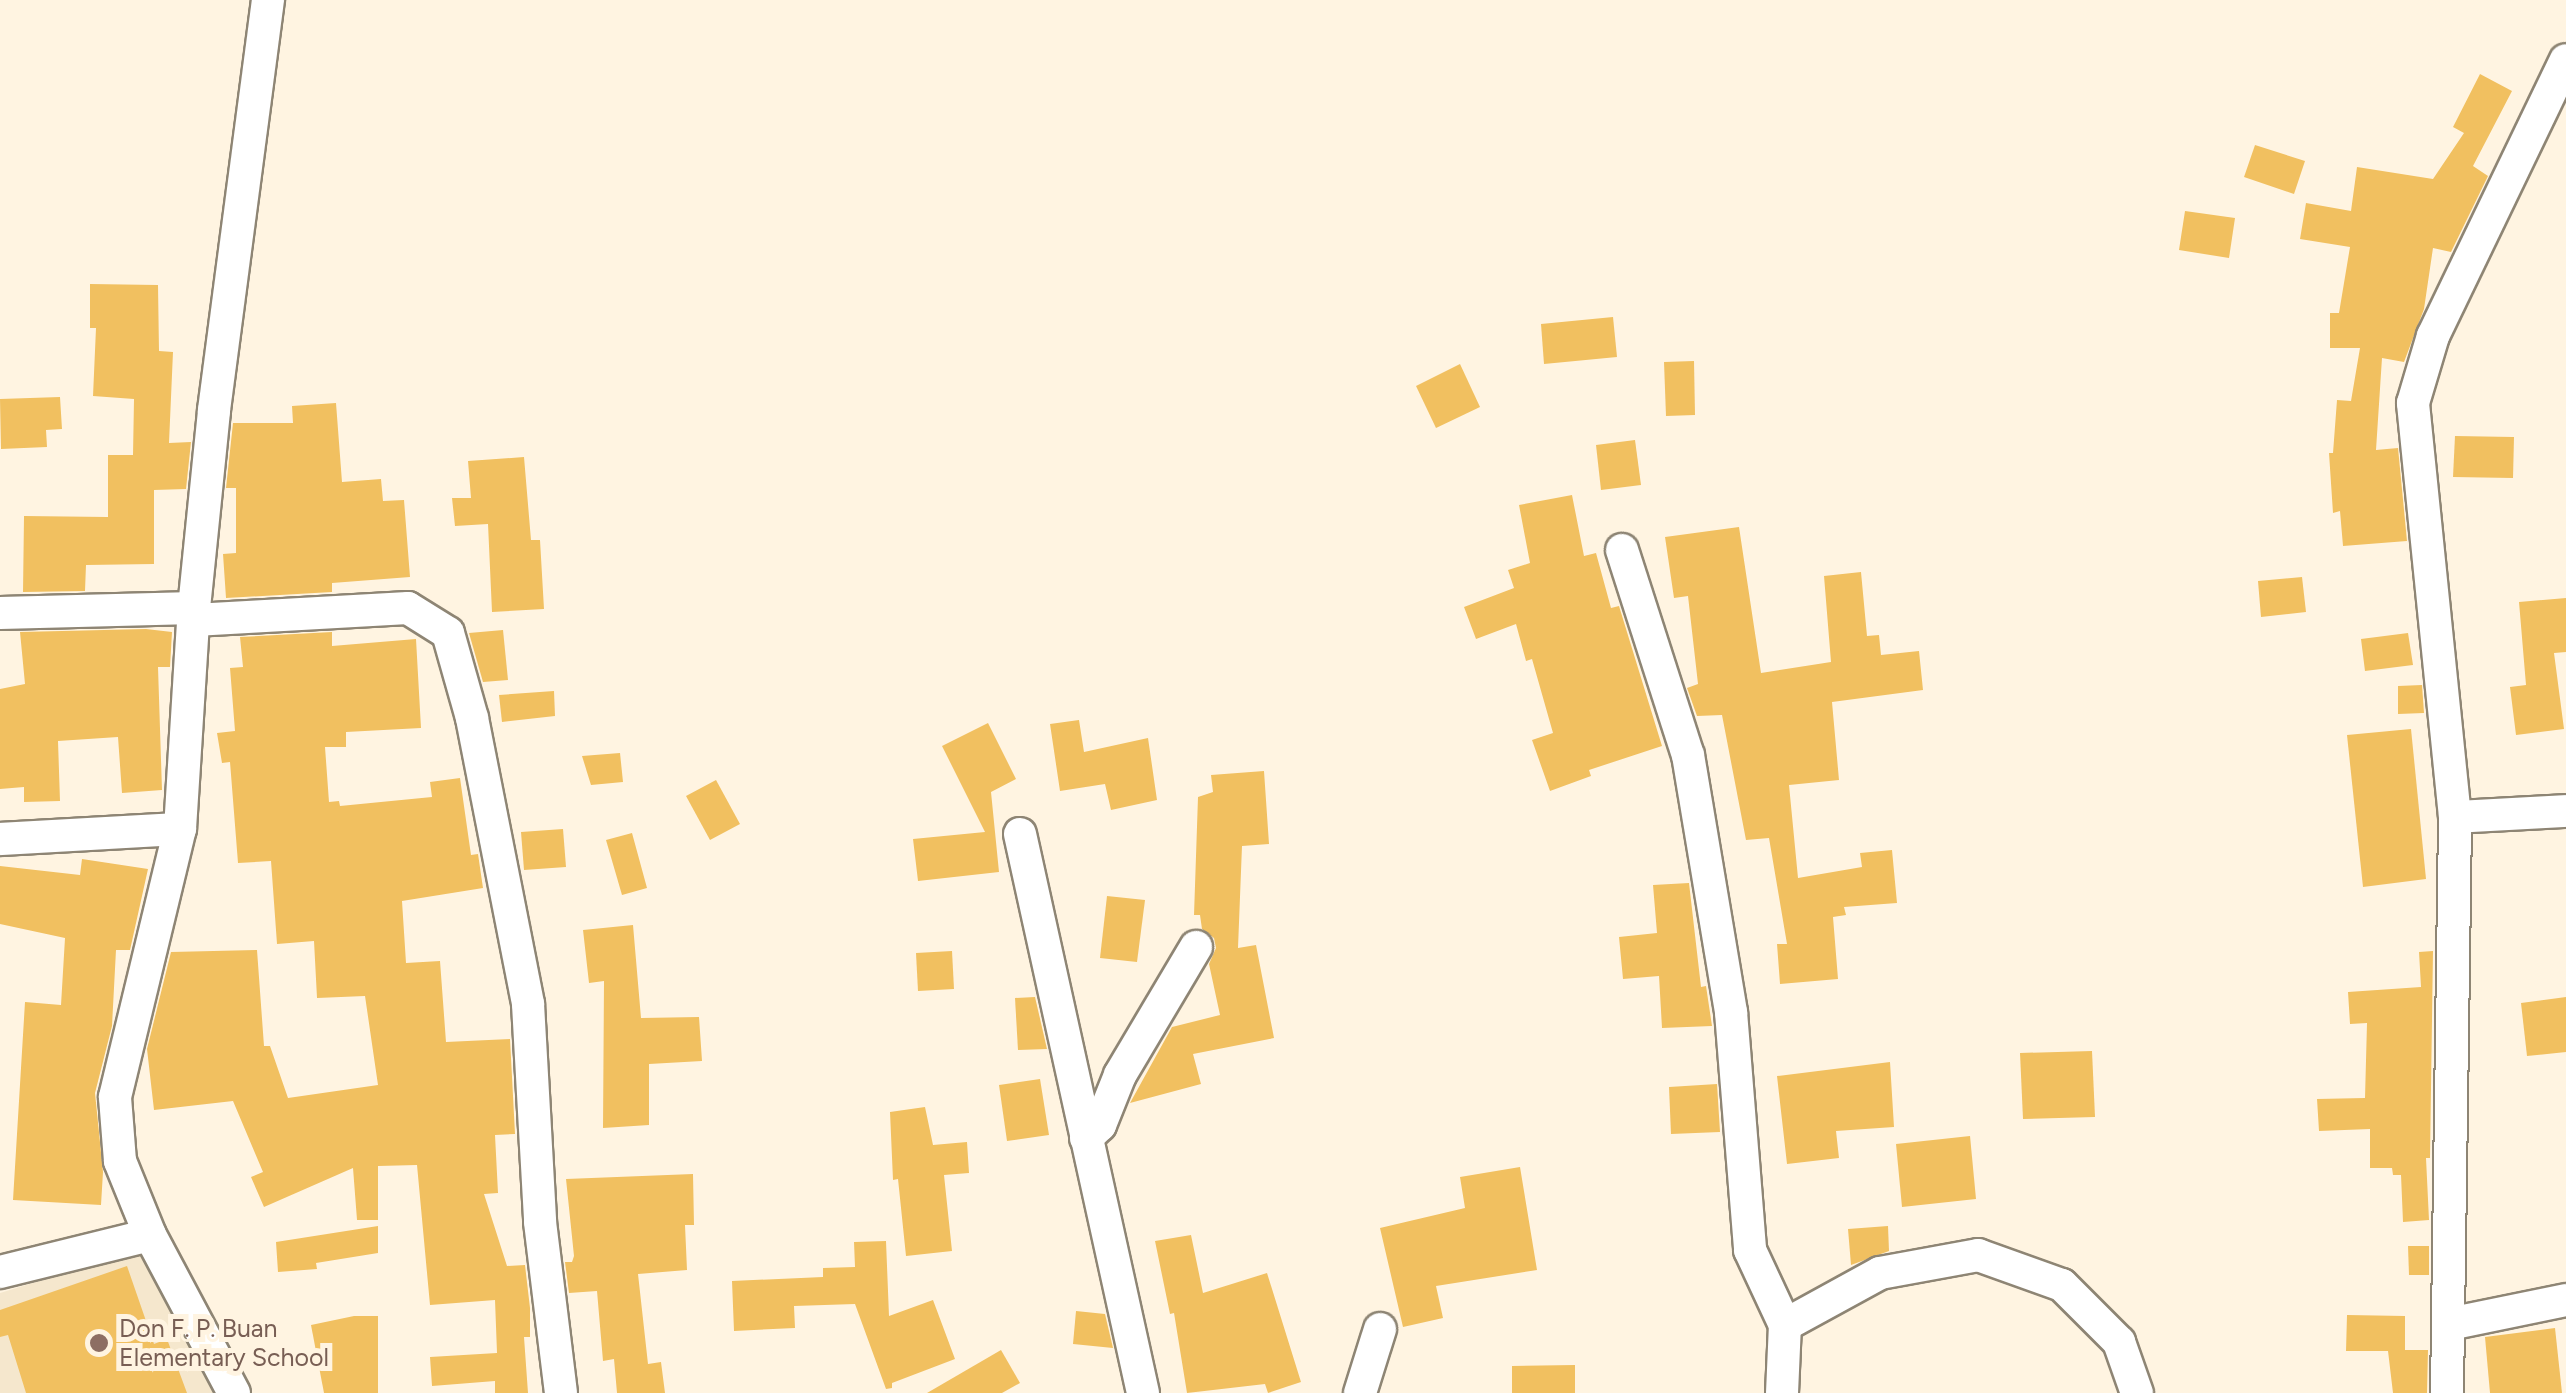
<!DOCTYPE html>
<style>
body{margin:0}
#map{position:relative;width:2566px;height:1393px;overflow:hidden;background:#fff4e1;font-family:Figtree,sans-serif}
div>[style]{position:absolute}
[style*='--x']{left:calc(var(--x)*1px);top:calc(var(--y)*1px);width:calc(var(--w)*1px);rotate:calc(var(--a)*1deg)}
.built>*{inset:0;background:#f5e7cd}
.building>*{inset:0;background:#f1c060}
.roads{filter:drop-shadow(2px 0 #8e8574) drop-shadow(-2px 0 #8e8574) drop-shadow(0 2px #8e8574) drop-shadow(0 -2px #8e8574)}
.minor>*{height:32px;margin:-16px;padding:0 16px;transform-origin:16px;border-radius:16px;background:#fff}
.dots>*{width:28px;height:28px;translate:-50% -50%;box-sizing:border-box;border:5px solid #fff4e1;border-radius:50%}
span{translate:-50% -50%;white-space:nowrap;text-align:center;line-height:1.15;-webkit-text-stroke:10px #fff4e1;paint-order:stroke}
.education-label{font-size:25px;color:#785e54}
.left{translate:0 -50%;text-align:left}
</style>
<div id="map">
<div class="built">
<div style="clip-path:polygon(148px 1248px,224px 1393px,0 1393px,0 1293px)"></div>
</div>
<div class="building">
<div style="clip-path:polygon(2480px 74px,2512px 91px,2473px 166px,2488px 176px,2451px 252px,2433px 248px,2424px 309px,2404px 362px,2382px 358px,2376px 450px,2398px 448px,2407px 541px,2343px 546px,2340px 511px,2333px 513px,2329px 453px,2333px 453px,2337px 400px,2351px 401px,2360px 348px,2330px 348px,2330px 313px,2339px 313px,2350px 247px,2300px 239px,2306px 203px,2351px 211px,2357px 167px,2433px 179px,2464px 133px,2453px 127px)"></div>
<div style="clip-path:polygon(2255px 145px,2305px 161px,2294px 194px,2244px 177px)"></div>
<div style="clip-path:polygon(2185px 211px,2235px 218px,2229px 258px,2179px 250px)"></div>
<div style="clip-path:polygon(90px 284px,158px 285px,159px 351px,173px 352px,169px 443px,191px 442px,186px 489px,154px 490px,154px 564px,86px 565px,85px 591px,23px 592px,24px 516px,108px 517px,108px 455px,133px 455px,134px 399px,93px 396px,96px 328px,90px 328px)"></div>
<div style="clip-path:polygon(1613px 317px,1617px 357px,1544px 364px,1541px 324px)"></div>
<div style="clip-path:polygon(1694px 361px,1695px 415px,1666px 416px,1664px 362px)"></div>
<div style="clip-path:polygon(1460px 364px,1480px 407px,1436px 428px,1416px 386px)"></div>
<div style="clip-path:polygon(60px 397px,62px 429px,46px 430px,47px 447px,1px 449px,0 399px)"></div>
<div style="clip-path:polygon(336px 403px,342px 482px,381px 479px,383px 501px,404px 500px,410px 577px,332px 583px,332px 592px,226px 598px,223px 554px,236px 553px,236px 488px,226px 488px,233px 423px,293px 423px,292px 406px)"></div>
<div style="clip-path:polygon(2455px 436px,2514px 437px,2513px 478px,2453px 477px)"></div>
<div style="clip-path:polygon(1635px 440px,1641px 485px,1601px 490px,1596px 445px)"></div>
<div style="clip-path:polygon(524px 457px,531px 540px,540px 540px,544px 609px,492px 612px,488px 524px,455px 526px,452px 498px,471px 498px,468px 461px)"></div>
<div style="clip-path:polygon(1572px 495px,1584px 556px,1596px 553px,1611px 608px,1619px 606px,1662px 746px,1589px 770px,1591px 776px,1550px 791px,1532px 740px,1553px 733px,1532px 659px,1526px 661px,1516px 624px,1476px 639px,1464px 607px,1514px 588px,1508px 570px,1530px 563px,1519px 505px)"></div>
<div style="clip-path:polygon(1739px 527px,1761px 673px,1831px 662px,1824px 576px,1861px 572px,1867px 636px,1879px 635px,1881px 655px,1919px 651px,1923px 690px,1832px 702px,1839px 780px,1789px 785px,1798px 878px,1862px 867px,1860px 853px,1892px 850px,1897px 903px,1844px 907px,1846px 915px,1833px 917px,1838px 979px,1780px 984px,1777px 944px,1787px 944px,1769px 838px,1746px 840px,1722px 715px,1697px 716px,1687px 688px,1698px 684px,1688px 596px,1674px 598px,1665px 537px)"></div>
<div style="clip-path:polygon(2302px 577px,2306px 612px,2261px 617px,2258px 581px)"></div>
<div style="clip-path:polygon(2566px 598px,2566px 652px,2554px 653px,2564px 729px,2516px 735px,2510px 687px,2526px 685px,2519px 602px)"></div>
<div style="clip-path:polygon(146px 629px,172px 632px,170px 667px,158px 667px,162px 790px,122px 793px,118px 737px,58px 741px,60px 801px,24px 802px,24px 787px,0 789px,0 689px,25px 684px,20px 632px)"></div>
<div style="clip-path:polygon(503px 630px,508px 680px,483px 682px,469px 633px)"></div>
<div style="clip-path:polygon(332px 632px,332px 646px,416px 639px,421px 728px,346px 732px,346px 747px,325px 747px,329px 802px,339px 801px,340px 806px,432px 797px,430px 782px,460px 778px,471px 855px,478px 854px,483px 888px,402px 901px,406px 963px,440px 961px,446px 1042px,510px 1039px,515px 1134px,495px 1135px,498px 1193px,484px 1194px,507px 1266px,525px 1265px,530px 1308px,530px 1337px,524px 1337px,528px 1393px,495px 1393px,495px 1381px,432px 1386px,430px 1357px,497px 1353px,495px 1300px,430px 1305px,417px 1165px,378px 1166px,378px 1220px,357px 1220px,353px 1168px,264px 1207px,251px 1177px,263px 1172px,233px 1101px,154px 1110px,147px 1049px,171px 952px,257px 950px,264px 1046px,270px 1046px,288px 1098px,378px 1085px,365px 996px,317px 998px,314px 941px,277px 944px,271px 861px,238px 863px,230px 762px,222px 763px,217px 733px,235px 731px,230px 668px,243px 667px,240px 637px)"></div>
<div style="clip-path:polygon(2408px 633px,2413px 665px,2365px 671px,2361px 639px)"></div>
<div style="clip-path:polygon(2422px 685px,2424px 713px,2398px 714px,2398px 686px)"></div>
<div style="clip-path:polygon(554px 691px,555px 716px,502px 722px,499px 695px)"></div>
<div style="clip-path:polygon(1079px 720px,1084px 752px,1148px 738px,1157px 800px,1111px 810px,1105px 784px,1060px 791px,1050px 724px)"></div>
<div style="clip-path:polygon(988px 723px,1016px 779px,991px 792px,999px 872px,918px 881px,913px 839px,985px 832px,942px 746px)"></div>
<div style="clip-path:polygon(2411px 729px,2426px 879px,2363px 887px,2347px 735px)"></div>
<div style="clip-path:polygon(620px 753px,623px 782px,591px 785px,582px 756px)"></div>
<div style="clip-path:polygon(1264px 771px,1269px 844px,1242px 846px,1238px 948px,1256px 945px,1274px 1038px,1193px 1054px,1201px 1084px,1130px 1103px,1172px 1027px,1220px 1015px,1209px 964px,1216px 948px,1214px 938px,1202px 929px,1200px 915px,1194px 915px,1198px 797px,1213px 792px,1211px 775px)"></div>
<div style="clip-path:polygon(716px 780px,740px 824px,710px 840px,686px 796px)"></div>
<div style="clip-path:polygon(563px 829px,566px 867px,524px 870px,521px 832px)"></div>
<div style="clip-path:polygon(632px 833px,647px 888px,622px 895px,606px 840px)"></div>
<div style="clip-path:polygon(82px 859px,148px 869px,130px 950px,116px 950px,112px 1026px,95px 1093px,103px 1172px,101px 1205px,13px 1200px,25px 1002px,61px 1005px,65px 938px,0 924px,0 866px,80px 875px)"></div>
<div style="clip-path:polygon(1689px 883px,1701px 987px,1706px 986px,1712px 1026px,1662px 1028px,1659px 976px,1623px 979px,1619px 937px,1657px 933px,1653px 885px)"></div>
<div style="clip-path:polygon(1107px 896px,1145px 900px,1137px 962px,1100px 958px)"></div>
<div style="clip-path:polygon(633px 925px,641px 1018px,699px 1017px,702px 1061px,649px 1064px,649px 1125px,603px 1128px,604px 981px,589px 983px,583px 930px)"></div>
<div style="clip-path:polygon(952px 951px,954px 989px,918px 991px,916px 953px)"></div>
<div style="clip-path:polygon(2433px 951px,2430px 1158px,2426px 1158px,2429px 1220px,2403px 1222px,2401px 1175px,2393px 1175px,2392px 1168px,2370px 1168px,2370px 1129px,2319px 1131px,2317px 1099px,2365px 1098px,2367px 1023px,2350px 1024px,2348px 992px,2421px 987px,2419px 952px)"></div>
<div style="clip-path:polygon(1035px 997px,1047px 1049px,1018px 1050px,1015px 998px)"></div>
<div style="clip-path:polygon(2566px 997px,2566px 1052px,2527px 1056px,2521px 1003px)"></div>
<div style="clip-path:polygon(2092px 1051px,2095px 1117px,2023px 1119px,2020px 1053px)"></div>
<div style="clip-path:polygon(1890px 1062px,1894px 1127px,1836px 1131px,1839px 1158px,1787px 1164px,1777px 1076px)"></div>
<div style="clip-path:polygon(1040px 1079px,1049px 1135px,1007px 1141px,999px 1085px)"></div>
<div style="clip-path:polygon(1717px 1084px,1720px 1132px,1671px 1134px,1669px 1087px)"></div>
<div style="clip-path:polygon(925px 1107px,933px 1145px,967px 1142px,969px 1173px,944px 1175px,952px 1251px,906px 1256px,898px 1179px,893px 1180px,890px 1112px)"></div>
<div style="clip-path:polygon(1970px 1136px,1976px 1199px,1902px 1207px,1896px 1144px)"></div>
<div style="clip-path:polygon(1520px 1167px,1537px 1270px,1436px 1286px,1443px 1318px,1403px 1327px,1380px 1228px,1465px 1208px,1460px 1177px)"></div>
<div style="clip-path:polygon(693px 1174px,694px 1225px,685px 1225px,687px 1270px,638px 1274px,648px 1364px,661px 1362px,665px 1393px,617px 1393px,614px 1359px,603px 1361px,597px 1291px,569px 1293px,565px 1262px,572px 1262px,574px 1256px,566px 1179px)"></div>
<div style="clip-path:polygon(378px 1226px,378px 1253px,316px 1263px,317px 1269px,278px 1272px,276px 1242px)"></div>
<div style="clip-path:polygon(1888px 1226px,1889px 1251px,1851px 1265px,1848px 1229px)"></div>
<div style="clip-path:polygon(1191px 1235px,1203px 1293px,1267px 1273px,1301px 1382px,1268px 1393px,1265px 1384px,1187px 1393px,1174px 1313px,1170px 1314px,1155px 1241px)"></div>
<div style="clip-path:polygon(886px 1241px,889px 1316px,933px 1300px,955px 1359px,892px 1383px,892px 1388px,886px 1389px,855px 1304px,794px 1306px,795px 1328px,734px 1331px,732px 1281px,823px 1277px,823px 1268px,855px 1267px,854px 1242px)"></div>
<div style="clip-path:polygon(2408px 1246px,2429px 1246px,2429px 1275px,2409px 1275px)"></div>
<div style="clip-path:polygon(127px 1266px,154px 1344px,167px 1339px,187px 1393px,26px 1393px,8px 1335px,0 1337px,0 1310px)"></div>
<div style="clip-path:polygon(1076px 1311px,1105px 1314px,1113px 1348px,1073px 1344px)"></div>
<div style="clip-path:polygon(2347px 1315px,2405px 1316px,2405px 1350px,2428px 1350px,2427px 1393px,2393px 1393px,2388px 1351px,2346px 1351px)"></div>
<div style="clip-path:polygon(354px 1316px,378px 1316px,378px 1393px,324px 1393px,311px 1325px)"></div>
<div style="clip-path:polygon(2555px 1328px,2562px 1393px,2490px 1393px,2485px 1337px)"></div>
<div style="clip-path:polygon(1001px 1350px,1020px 1383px,1002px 1393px,927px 1393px)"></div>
<div style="clip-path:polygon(1575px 1365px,1575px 1393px,1512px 1393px,1512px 1366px)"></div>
</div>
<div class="roads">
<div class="minor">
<div style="--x:1622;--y:550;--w:215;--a:72.2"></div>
<div style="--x:1688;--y:755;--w:261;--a:80.5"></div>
<div style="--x:1731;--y:1012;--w:239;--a:85.4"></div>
<div style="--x:1750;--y:1250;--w:83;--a:65"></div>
<div style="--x:0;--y:613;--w:194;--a:-1.5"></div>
<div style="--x:194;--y:620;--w:214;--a:-3.2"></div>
<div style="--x:408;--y:608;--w:47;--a:32"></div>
<div style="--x:448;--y:633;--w:88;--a:74.2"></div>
<div style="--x:472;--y:718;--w:291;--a:78.9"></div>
<div style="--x:528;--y:1004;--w:218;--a:86.8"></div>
<div style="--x:540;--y:1222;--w:172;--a:83"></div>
<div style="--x:2455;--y:817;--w:111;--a:-3.1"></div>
<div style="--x:1020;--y:834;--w:572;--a:77.59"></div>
<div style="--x:0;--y:839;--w:180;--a:-3.2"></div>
<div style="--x:1086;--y:1138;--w:19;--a:-43"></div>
<div style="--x:1100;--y:1125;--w:54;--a:-68.2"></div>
<div style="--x:1120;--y:1075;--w:149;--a:-59.3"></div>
<div style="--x:0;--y:1272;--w:154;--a:-13.9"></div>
<div style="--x:2449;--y:1324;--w:119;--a:-11.6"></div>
<div style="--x:234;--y:1393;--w:179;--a:-118"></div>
<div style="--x:150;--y:1235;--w:80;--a:-112.1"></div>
<div style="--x:120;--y:1161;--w:64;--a:-94.5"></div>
<div style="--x:115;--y:1097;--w:276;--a:-76.4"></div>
<div style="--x:180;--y:829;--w:221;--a:-86.4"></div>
<div style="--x:194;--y:608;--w:199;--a:-84.2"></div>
<div style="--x:214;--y:410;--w:414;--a:-82.5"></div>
<div style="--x:1360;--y:1393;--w:67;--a:-72.6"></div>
<div style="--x:1782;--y:1393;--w:68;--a:-87.5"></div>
<div style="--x:1785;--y:1325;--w:108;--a:-28.7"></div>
<div style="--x:1880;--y:1273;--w:100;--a:-10.4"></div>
<div style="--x:1978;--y:1255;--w:89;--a:19.7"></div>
<div style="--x:2062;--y:1285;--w:81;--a:45"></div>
<div style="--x:2119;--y:1342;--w:54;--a:70.6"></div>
<div style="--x:2447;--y:1393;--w:576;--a:-89.2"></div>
<div style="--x:2455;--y:817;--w:416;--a:-95.8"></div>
<div style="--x:2413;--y:403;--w:70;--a:-73.4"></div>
<div style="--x:2433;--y:336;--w:306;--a:-64.3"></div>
</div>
</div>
<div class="dots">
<div style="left:99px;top:1343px;background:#8d6e63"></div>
</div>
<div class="education-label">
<span class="left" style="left:119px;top:1343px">Don F. P. Buan<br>Elementary School</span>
</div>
</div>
